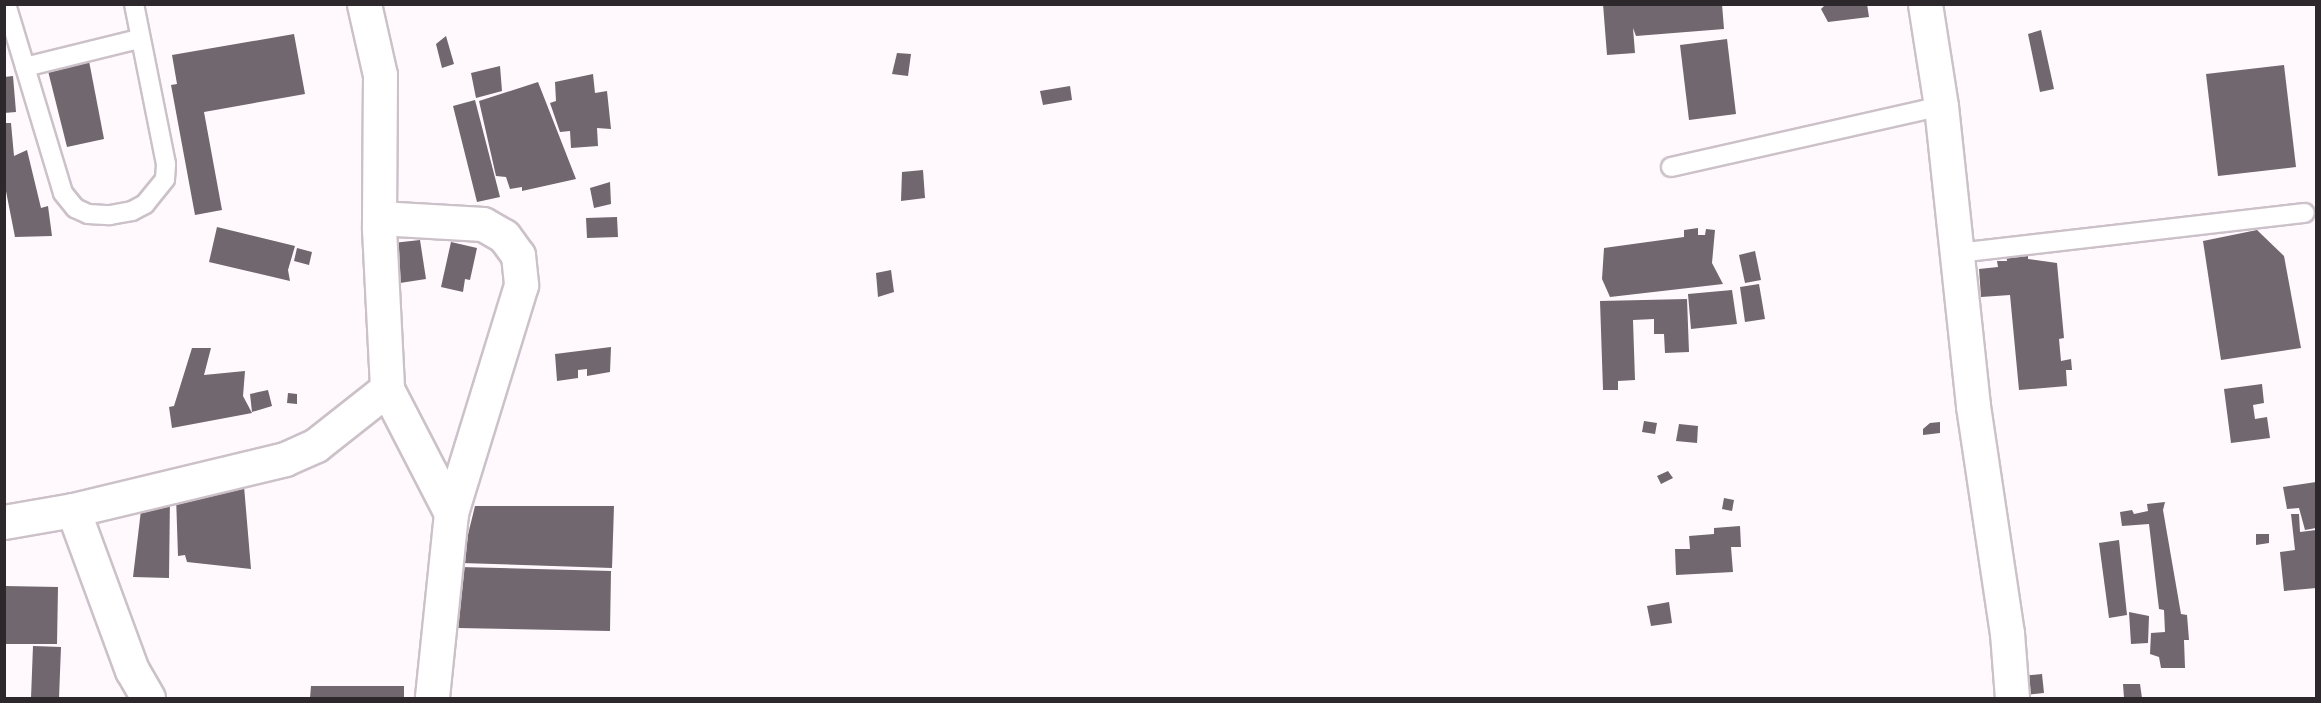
<!DOCTYPE html>
<style>
body{margin:0}
#map{position:relative;width:2321px;height:703px;overflow:hidden;background:#fff8fd;font-family:"Varela Round",sans-serif}
div>[style]{position:absolute}
[style*='--x']{left:calc(var(--x)*1px);top:calc(var(--y)*1px);width:calc(var(--w)*1px);rotate:calc(var(--a)*1deg)}
.building>*{inset:0;background:#71676e}
.roads{filter:drop-shadow(2px 0 #ccc1c9) drop-shadow(-2px 0 #ccc1c9) drop-shadow(0 2px #ccc1c9) drop-shadow(0 -2px #ccc1c9)}
.service>*{height:18px;margin:-9px;padding:0 9px;transform-origin:9px;border-radius:9px;background:#fff}
.minor>*{height:33px;margin:-16.5px;padding:0 16.5px;transform-origin:16.5px;border-radius:16.5px;background:#fff}
span{translate:-50% -50%;white-space:nowrap;text-align:center;line-height:1.15;-webkit-text-stroke:6px #fff;paint-order:stroke}
.frame{position:absolute;inset:0;border:6px solid #2c282b;pointer-events:none}
</style>
<div id="map">
<div class="building">
<div style="clip-path:polygon(1603px 4px,1722px 4px,1724px 29px,1636px 36px,1633px 28px,1635px 53px,1607px 55px)"></div>
<div style="clip-path:polygon(1826px 4px,1867px 4px,1869px 17px,1828px 22px,1821px 9px)"></div>
<div style="clip-path:polygon(2041px 30px,2054px 89px,2040px 92px,2028px 34px)"></div>
<div style="clip-path:polygon(294px 34px,305px 94px,204px 112px,222px 210px,195px 215px,171px 85px,177px 84px,172px 55px)"></div>
<div style="clip-path:polygon(446px 36px,454px 64px,442px 68px,436px 44px)"></div>
<div style="clip-path:polygon(1727px 39px,1736px 114px,1689px 120px,1680px 45px)"></div>
<div style="clip-path:polygon(897px 53px,911px 54px,908px 76px,892px 74px)"></div>
<div style="clip-path:polygon(89px 61px,104px 139px,67px 147px,48px 71px)"></div>
<div style="clip-path:polygon(2284px 65px,2296px 167px,2218px 176px,2206px 74px)"></div>
<div style="clip-path:polygon(500px 66px,502px 91px,476px 98px,471px 73px)"></div>
<div style="clip-path:polygon(593px 74px,595px 93px,607px 91px,611px 129px,597px 128px,598px 146px,571px 148px,570px 131px,560px 132px,550px 103px,556px 101px,555px 82px)"></div>
<div style="clip-path:polygon(13px 76px,16px 112px,4px 113px,4px 77px)"></div>
<div style="clip-path:polygon(538px 82px,576px 179px,522px 191px,522px 187px,510px 189px,506px 177px,496px 176px,479px 101px)"></div>
<div style="clip-path:polygon(1070px 86px,1072px 100px,1043px 105px,1040px 91px)"></div>
<div style="clip-path:polygon(475px 100px,500px 197px,477px 202px,453px 106px)"></div>
<div style="clip-path:polygon(4px 123px,11px 123px,14px 156px,27px 150px,41px 208px,48px 206px,52px 236px,15px 237px,4px 181px)"></div>
<div style="clip-path:polygon(923px 170px,925px 198px,901px 201px,902px 172px)"></div>
<div style="clip-path:polygon(610px 182px,611px 204px,594px 208px,590px 188px)"></div>
<div style="clip-path:polygon(617px 217px,618px 237px,587px 238px,586px 218px)"></div>
<div style="clip-path:polygon(217px 227px,295px 246px,288px 270px,290px 281px,209px 262px)"></div>
<div style="clip-path:polygon(1698px 228px,1698px 235px,1705px 235px,1706px 229px,1715px 230px,1712px 263px,1723px 284px,1610px 297px,1602px 279px,1604px 248px,1684px 237px,1684px 230px)"></div>
<div style="clip-path:polygon(2257px 230px,2284px 256px,2301px 348px,2221px 360px,2203px 241px)"></div>
<div style="clip-path:polygon(420px 240px,426px 279px,400px 283px,393px 243px)"></div>
<div style="clip-path:polygon(451px 242px,477px 248px,470px 280px,465px 279px,463px 292px,441px 287px)"></div>
<div style="clip-path:polygon(297px 248px,312px 252px,309px 265px,294px 261px)"></div>
<div style="clip-path:polygon(1755px 251px,1761px 280px,1745px 283px,1739px 255px)"></div>
<div style="clip-path:polygon(2028px 251px,2028px 259px,2057px 263px,2064px 338px,2059px 339px,2061px 361px,2071px 359px,2072px 370px,2066px 370px,2067px 386px,2019px 390px,2010px 295px,1981px 297px,1979px 269px,1998px 267px,1997px 261px,2007px 261px,2006px 253px)"></div>
<div style="clip-path:polygon(891px 270px,894px 292px,878px 297px,876px 273px)"></div>
<div style="clip-path:polygon(1759px 284px,1765px 319px,1745px 322px,1740px 287px)"></div>
<div style="clip-path:polygon(1732px 290px,1737px 324px,1691px 329px,1688px 294px)"></div>
<div style="clip-path:polygon(1687px 299px,1689px 352px,1665px 353px,1664px 334px,1654px 334px,1654px 319px,1633px 320px,1635px 380px,1618px 381px,1618px 390px,1603px 390px,1600px 301px)"></div>
<div style="clip-path:polygon(611px 347px,610px 372px,587px 376px,587px 369px,578px 370px,578px 378px,557px 381px,555px 354px)"></div>
<div style="clip-path:polygon(192px 348px,211px 348px,204px 375px,245px 371px,243px 396px,252px 413px,172px 428px,169px 407px,174px 406px)"></div>
<div style="clip-path:polygon(2262px 384px,2264px 403px,2253px 405px,2255px 419px,2267px 417px,2270px 438px,2231px 443px,2224px 389px)"></div>
<div style="clip-path:polygon(268px 390px,272px 406px,252px 412px,250px 394px)"></div>
<div style="clip-path:polygon(288px 393px,297px 394px,297px 404px,287px 403px)"></div>
<div style="clip-path:polygon(1644px 421px,1657px 423px,1655px 434px,1642px 432px)"></div>
<div style="clip-path:polygon(1940px 422px,1940px 433px,1923px 435px,1923px 429px,1930px 423px)"></div>
<div style="clip-path:polygon(1679px 424px,1698px 426px,1697px 443px,1676px 441px)"></div>
<div style="clip-path:polygon(1668px 471px,1673px 478px,1661px 484px,1657px 476px)"></div>
<div style="clip-path:polygon(2316px 482px,2316px 528px,2305px 530px,2299px 508px,2287px 509px,2283px 487px)"></div>
<div style="clip-path:polygon(244px 486px,251px 569px,187px 562px,185px 555px,178px 556px,176px 496px)"></div>
<div style="clip-path:polygon(170px 496px,169px 578px,133px 577px,142px 502px)"></div>
<div style="clip-path:polygon(1724px 498px,1734px 500px,1732px 511px,1722px 509px)"></div>
<div style="clip-path:polygon(2165px 502px,2163px 510px,2181px 614px,2187px 615px,2189px 640px,2184px 640px,2185px 668px,2161px 668px,2159px 657px,2150px 654px,2151px 633px,2165px 632px,2164px 610px,2159px 609px,2149px 524px,2122px 526px,2120px 512px,2132px 510px,2134px 514px,2148px 511px,2147px 504px)"></div>
<div style="clip-path:polygon(475px 506px,614px 506px,612px 568px,461px 563px)"></div>
<div style="clip-path:polygon(2291px 514px,2299px 514px,2300px 532px,2316px 530px,2316px 588px,2284px 591px,2280px 552px,2295px 550px)"></div>
<div style="clip-path:polygon(1740px 526px,1741px 547px,1731px 547px,1733px 572px,1676px 575px,1675px 549px,1690px 549px,1689px 536px,1714px 534px,1714px 528px)"></div>
<div style="clip-path:polygon(2256px 534px,2269px 534px,2269px 543px,2256px 545px)"></div>
<div style="clip-path:polygon(2119px 540px,2127px 615px,2109px 618px,2099px 543px)"></div>
<div style="clip-path:polygon(459px 567px,611px 571px,610px 631px,458px 628px)"></div>
<div style="clip-path:polygon(4px 586px,58px 587px,57px 644px,4px 644px)"></div>
<div style="clip-path:polygon(1669px 602px,1672px 623px,1651px 626px,1647px 606px)"></div>
<div style="clip-path:polygon(2129px 612px,2149px 616px,2148px 643px,2131px 644px)"></div>
<div style="clip-path:polygon(33px 646px,61px 647px,59px 698px,31px 698px)"></div>
<div style="clip-path:polygon(2042px 674px,2044px 693px,2024px 695px,2021px 676px)"></div>
<div style="clip-path:polygon(2123px 684px,2140px 684px,2142px 698px,2124px 698px)"></div>
<div style="clip-path:polygon(311px 686px,404px 686px,404px 698px,310px 698px)"></div>
</div>
<div class="roads">
<div class="service">
<div style="--x:6;--y:4;--w:197;--a:73.2"></div>
<div style="--x:63;--y:193;--w:19;--a:51"></div>
<div style="--x:75;--y:208;--w:14;--a:25"></div>
<div style="--x:88;--y:214;--w:22;--a:3"></div>
<div style="--x:110;--y:215;--w:22;--a:-10"></div>
<div style="--x:132;--y:211;--w:15;--a:-28"></div>
<div style="--x:145;--y:204;--w:32;--a:-51"></div>
<div style="--x:165;--y:179;--w:15;--a:-86"></div>
<div style="--x:166;--y:164;--w:163;--a:-101.3"></div>
<div style="--x:25;--y:67;--w:117;--a:-13.8"></div>
<div style="--x:1671;--y:167;--w:277;--a:-12.7"></div>
<div style="--x:1958;--y:253;--w:349;--a:-6.6"></div>
</div>
<div class="minor">
<div style="--x:364;--y:4;--w:73;--a:77.3"></div>
<div style="--x:380;--y:75;--w:154;--a:90.4"></div>
<div style="--x:379;--y:229;--w:160;--a:87.1"></div>
<div style="--x:1925;--y:4;--w:103;--a:81.1"></div>
<div style="--x:1941;--y:106;--w:302;--a:83.9"></div>
<div style="--x:1973;--y:406;--w:230;--a:81.5"></div>
<div style="--x:2007;--y:633;--w:65;--a:85.6"></div>
<div style="--x:379;--y:218;--w:104;--a:3.3"></div>
<div style="--x:483;--y:224;--w:24;--a:30"></div>
<div style="--x:504;--y:236;--w:24;--a:54"></div>
<div style="--x:518;--y:255;--w:30;--a:84"></div>
<div style="--x:521;--y:285;--w:239;--a:107.1"></div>
<div style="--x:73;--y:510;--w:171;--a:69.8"></div>
<div style="--x:132;--y:670;--w:32;--a:60"></div>
<div style="--x:4;--y:522;--w:70;--a:-9.9"></div>
<div style="--x:73;--y:510;--w:218;--a:-13.5"></div>
<div style="--x:285;--y:459;--w:34;--a:-24"></div>
<div style="--x:316;--y:445;--w:90;--a:-38.3"></div>
<div style="--x:387;--y:389;--w:140;--a:62.7"></div>
<div style="--x:451;--y:513;--w:186;--a:95.9"></div>
</div>
</div>
<div class="frame"></div>
</div>
